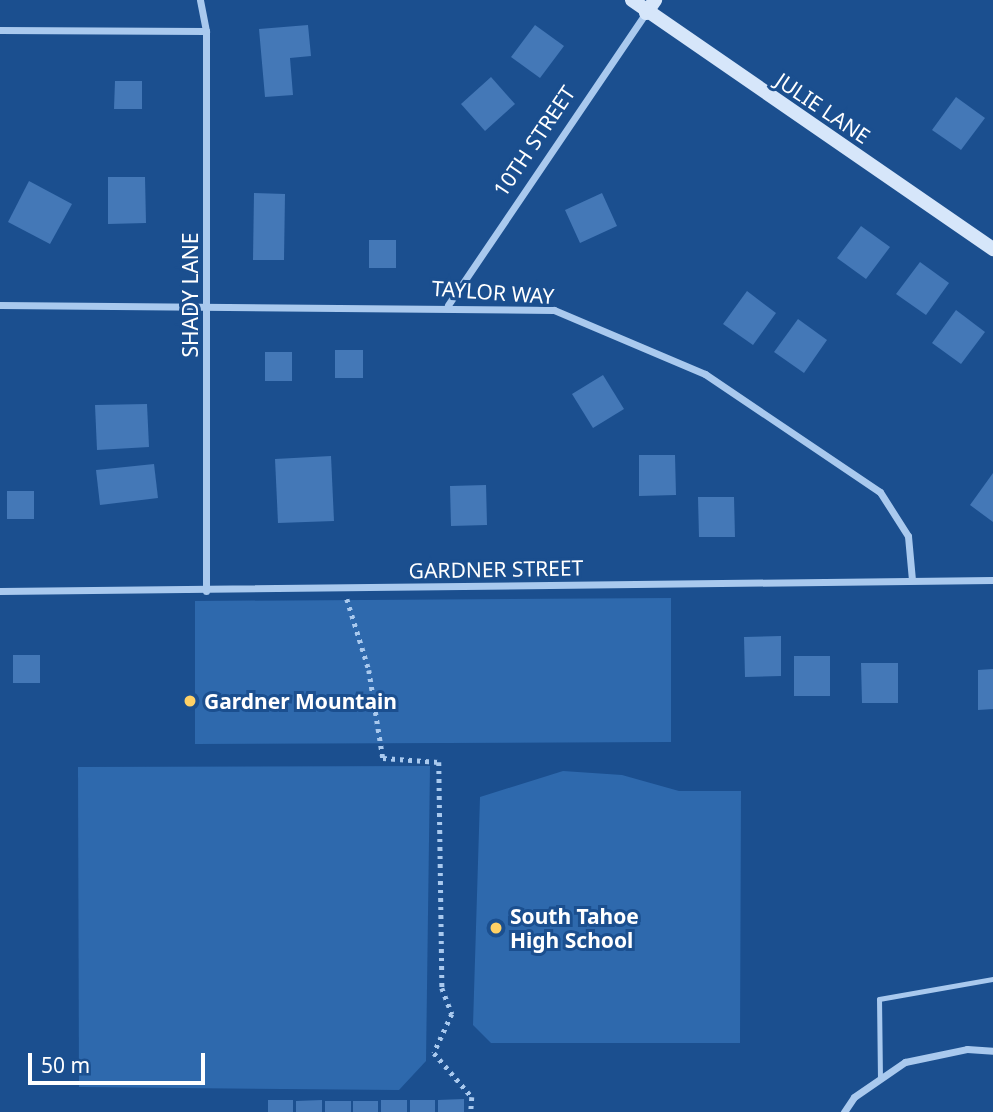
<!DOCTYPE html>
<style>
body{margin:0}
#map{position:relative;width:993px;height:1112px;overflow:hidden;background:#1b4f8f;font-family:"Noto Sans",sans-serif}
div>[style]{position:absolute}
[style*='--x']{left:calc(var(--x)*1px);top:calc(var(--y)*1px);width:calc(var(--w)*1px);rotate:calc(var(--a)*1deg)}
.green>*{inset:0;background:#2e69ad}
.building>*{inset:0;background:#4478b7}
.path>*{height:4.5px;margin-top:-2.25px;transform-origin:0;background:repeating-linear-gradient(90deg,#a9c9ee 0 3.5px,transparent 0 8.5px)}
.lane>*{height:5px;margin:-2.5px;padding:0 2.5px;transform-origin:2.5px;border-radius:2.5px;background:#a9c9ee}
.street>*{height:7px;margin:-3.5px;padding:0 3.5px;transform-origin:3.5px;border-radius:3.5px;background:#a9c9ee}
.secondary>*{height:14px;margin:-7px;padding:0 7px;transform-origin:7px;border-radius:7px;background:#d6e6fa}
.dots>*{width:19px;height:19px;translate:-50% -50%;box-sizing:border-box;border:4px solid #1b4f8f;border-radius:50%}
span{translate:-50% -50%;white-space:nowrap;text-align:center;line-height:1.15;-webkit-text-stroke:6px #1b4f8f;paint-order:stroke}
.street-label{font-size:21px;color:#fff}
.poi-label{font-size:21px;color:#fff;font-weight:700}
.left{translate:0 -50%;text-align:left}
.scale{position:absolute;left:28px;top:1053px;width:177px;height:32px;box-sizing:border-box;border:4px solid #fff;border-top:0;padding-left:9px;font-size:21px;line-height:24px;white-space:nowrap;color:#fff;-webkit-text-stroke:5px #1b4f8f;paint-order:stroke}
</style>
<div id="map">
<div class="green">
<div style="clip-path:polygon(671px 598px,671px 742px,195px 744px,195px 601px)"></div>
<div style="clip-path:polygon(430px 766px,426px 1061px,399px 1090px,79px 1087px,78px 767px)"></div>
<div style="clip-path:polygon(563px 771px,622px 775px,679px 791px,741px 791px,740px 1043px,491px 1043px,473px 1025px,480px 797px)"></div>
</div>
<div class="building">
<div style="clip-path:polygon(308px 25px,311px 56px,290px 58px,293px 95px,265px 97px,259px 29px)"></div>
<div style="clip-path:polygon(535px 25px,564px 46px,540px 78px,511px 57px)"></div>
<div style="clip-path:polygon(491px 77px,515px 104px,485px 131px,461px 104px)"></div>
<div style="clip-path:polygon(115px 81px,142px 81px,142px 109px,114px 109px)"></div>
<div style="clip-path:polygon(956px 97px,985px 118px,961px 150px,932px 130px)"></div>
<div style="clip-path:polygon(108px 177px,145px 177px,146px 223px,108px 224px)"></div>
<div style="clip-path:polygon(29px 181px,72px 204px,50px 244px,8px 222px)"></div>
<div style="clip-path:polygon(254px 193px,285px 194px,284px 260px,253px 260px)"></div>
<div style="clip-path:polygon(602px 193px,617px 226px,580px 243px,565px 210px)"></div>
<div style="clip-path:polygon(861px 226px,890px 247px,866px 279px,837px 258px)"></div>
<div style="clip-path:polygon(369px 240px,396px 240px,396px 268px,369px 268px)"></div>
<div style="clip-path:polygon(920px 262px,949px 283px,926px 315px,896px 294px)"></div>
<div style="clip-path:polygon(747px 291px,776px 313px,753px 345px,723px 324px)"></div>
<div style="clip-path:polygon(956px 310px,985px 332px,961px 364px,932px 343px)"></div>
<div style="clip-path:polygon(798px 319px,827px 340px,804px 373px,774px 352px)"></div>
<div style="clip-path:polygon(335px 350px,363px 350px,363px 378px,335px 378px)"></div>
<div style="clip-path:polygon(265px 352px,292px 352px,292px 381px,265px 381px)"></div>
<div style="clip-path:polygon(603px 375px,624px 409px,593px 428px,572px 394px)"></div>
<div style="clip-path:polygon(147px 404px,149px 447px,97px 450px,95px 405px)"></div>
<div style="clip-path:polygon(639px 455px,675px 455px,676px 495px,639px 496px)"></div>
<div style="clip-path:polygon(331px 456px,334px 521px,278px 523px,275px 459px)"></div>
<div style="clip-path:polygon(154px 464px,158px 498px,100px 505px,96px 470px)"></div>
<div style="clip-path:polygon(993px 473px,993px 522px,970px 505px)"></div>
<div style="clip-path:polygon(486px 485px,487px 525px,451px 526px,450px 486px)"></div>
<div style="clip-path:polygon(7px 491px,34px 491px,34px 519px,7px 519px)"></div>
<div style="clip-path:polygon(698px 497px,734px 497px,735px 537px,699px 537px)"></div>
<div style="clip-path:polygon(781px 636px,781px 676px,745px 677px,744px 637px)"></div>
<div style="clip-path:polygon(13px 655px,40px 655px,40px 683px,13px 683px)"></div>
<div style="clip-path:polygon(794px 656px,830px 656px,830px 696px,794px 696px)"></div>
<div style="clip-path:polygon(861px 663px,898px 663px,898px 703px,862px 703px)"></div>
<div style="clip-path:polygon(993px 669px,993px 709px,978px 710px,978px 670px)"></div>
<div style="clip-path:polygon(464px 1099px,464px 1112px,438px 1112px,438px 1100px)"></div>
<div style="clip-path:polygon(268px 1100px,293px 1100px,293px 1112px,268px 1112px)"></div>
<div style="clip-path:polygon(322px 1100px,322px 1112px,296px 1112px,296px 1101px)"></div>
<div style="clip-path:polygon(381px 1100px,407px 1100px,407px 1112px,381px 1112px)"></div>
<div style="clip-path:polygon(410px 1100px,435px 1100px,435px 1112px,410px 1112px)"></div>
<div style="clip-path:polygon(325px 1101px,351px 1101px,351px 1112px,325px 1112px)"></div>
<div style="clip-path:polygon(353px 1101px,378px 1101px,378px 1112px,353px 1112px)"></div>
</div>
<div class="path">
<div style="--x:347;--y:599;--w:74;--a:72.8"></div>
<div style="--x:369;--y:670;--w:89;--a:81"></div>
<div style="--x:383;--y:758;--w:56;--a:4.1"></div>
<div style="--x:439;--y:762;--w:226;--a:89.2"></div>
<div style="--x:442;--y:988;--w:28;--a:69"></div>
<div style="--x:452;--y:1014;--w:43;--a:114.8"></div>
<div style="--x:434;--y:1053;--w:58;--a:49.2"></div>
<div style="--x:472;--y:1097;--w:15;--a:94"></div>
</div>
<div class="lane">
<div style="--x:880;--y:1079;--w:80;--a:-90.7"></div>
<div style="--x:879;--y:999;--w:116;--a:-10"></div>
</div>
<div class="street">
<div style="--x:200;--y:0;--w:32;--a:79"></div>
<div style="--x:206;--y:31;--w:560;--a:90"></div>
<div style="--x:0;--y:30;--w:206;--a:0.3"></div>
<div style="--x:0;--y:305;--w:554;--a:0.52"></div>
<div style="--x:554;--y:310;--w:164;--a:23"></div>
<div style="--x:705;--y:374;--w:211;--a:34"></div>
<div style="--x:880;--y:492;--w:52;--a:57.5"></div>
<div style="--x:908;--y:536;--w:44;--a:84.8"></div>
<div style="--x:448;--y:305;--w:353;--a:-55.9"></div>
<div style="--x:0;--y:591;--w:993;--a:-0.63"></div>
<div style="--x:844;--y:1112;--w:18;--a:-56"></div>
<div style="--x:854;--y:1097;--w:62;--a:-34.5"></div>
<div style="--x:905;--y:1062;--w:63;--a:-11.8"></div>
<div style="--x:967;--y:1049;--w:26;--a:4"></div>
</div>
<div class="secondary">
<div style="--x:632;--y:0;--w:439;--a:34.6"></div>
<div style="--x:646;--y:13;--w:16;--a:-55"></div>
</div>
<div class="dots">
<div style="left:190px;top:701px;background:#ffd166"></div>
<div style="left:496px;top:928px;background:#ffd166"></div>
</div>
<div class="street-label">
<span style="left:823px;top:108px;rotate:34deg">JULIE LANE</span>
<span style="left:534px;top:141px;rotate:-56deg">10TH STREET</span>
<span style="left:493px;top:292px;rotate:4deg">TAYLOR WAY</span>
<span style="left:190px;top:295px;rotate:-90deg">SHADY LANE</span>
<span style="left:496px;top:569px;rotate:-1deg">GARDNER STREET</span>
</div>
<div class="poi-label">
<span class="left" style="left:204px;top:701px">Gardner Mountain</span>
<span class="left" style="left:510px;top:928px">South Tahoe<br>High School</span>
</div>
<div class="scale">50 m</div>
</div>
